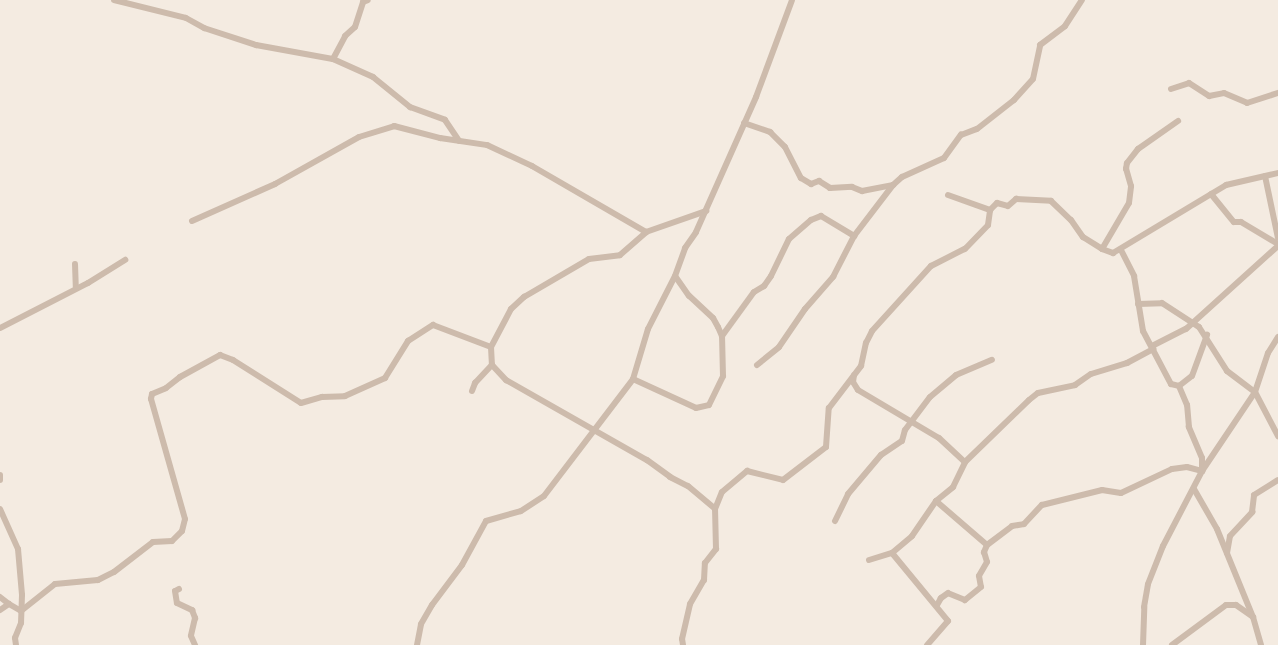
<!DOCTYPE html>
<style>
body{margin:0}
#map{position:relative;width:1278px;height:645px;overflow:hidden;background:#f4ebe1;font-family:"Public Sans",sans-serif}
div>[style]{position:absolute}
[style*='--x']{left:calc(var(--x)*1px);top:calc(var(--y)*1px);width:calc(var(--w)*1px);rotate:calc(var(--a)*1deg)}
.minor>*{height:6px;margin:-3px;padding:0 3px;transform-origin:3px;border-radius:3px;background:#cdbbac}
span{translate:-50% -50%;white-space:nowrap;text-align:center;line-height:1.15;-webkit-text-stroke:4.5px #fbf5ee;paint-order:stroke}
</style>
<div id="map">
<div class="minor">
<div style="--x:114;--y:0;--w:74;--a:14"></div>
<div style="--x:186;--y:18;--w:21;--a:29"></div>
<div style="--x:204;--y:28;--w:55;--a:18.1"></div>
<div style="--x:256;--y:45;--w:78;--a:10.3"></div>
<div style="--x:333;--y:59;--w:44;--a:24.2"></div>
<div style="--x:373;--y:77;--w:48;--a:39"></div>
<div style="--x:410;--y:107;--w:37;--a:20"></div>
<div style="--x:445;--y:120;--w:25;--a:56"></div>
<div style="--x:333;--y:59;--w:26;--a:-62"></div>
<div style="--x:345;--y:36;--w:13;--a:-42"></div>
<div style="--x:355;--y:27;--w:26;--a:-72"></div>
<div style="--x:363;--y:2;--w:5;--a:-22"></div>
<div style="--x:1171;--y:89;--w:19;--a:-18"></div>
<div style="--x:1189;--y:83;--w:24;--a:33"></div>
<div style="--x:1209;--y:96;--w:15;--a:-11"></div>
<div style="--x:1224;--y:93;--w:25;--a:23"></div>
<div style="--x:1247;--y:103;--w:33;--a:-18"></div>
<div style="--x:744;--y:123;--w:28;--a:19"></div>
<div style="--x:770;--y:132;--w:21;--a:45"></div>
<div style="--x:785;--y:147;--w:35;--a:63"></div>
<div style="--x:801;--y:178;--w:12;--a:31"></div>
<div style="--x:811;--y:184;--w:9;--a:-21"></div>
<div style="--x:819;--y:181;--w:13;--a:32"></div>
<div style="--x:830;--y:188;--w:22;--a:-3"></div>
<div style="--x:852;--y:187;--w:11;--a:22"></div>
<div style="--x:862;--y:191;--w:32;--a:-11"></div>
<div style="--x:893;--y:185;--w:12;--a:-42"></div>
<div style="--x:902;--y:177;--w:46;--a:-24.3"></div>
<div style="--x:944;--y:158;--w:29;--a:-54"></div>
<div style="--x:961;--y:135;--w:17;--a:-21"></div>
<div style="--x:977;--y:129;--w:47;--a:-38.1"></div>
<div style="--x:1014;--y:100;--w:28;--a:-48"></div>
<div style="--x:1033;--y:79;--w:35;--a:-78"></div>
<div style="--x:1040;--y:45;--w:31;--a:-37"></div>
<div style="--x:1065;--y:26;--w:31;--a:-57"></div>
<div style="--x:1265;--y:176;--w:63;--a:78.2"></div>
<div style="--x:1211;--y:194;--w:36;--a:51"></div>
<div style="--x:1234;--y:222;--w:7;--a:0"></div>
<div style="--x:1241;--y:222;--w:43;--a:30.7"></div>
<div style="--x:948;--y:195;--w:45;--a:19.7"></div>
<div style="--x:990;--y:210;--w:10;--a:-45"></div>
<div style="--x:997;--y:203;--w:11;--a:15"></div>
<div style="--x:1008;--y:206;--w:11;--a:-41"></div>
<div style="--x:1016;--y:199;--w:35;--a:3"></div>
<div style="--x:1051;--y:201;--w:28;--a:44"></div>
<div style="--x:1071;--y:220;--w:21;--a:55"></div>
<div style="--x:1083;--y:237;--w:22;--a:32"></div>
<div style="--x:1102;--y:249;--w:12;--a:20"></div>
<div style="--x:1113;--y:253;--w:132;--a:-31"></div>
<div style="--x:1226;--y:185;--w:53;--a:-13"></div>
<div style="--x:192;--y:221;--w:91;--a:-24"></div>
<div style="--x:275;--y:184;--w:96;--a:-29.2"></div>
<div style="--x:359;--y:137;--w:37;--a:-17"></div>
<div style="--x:394;--y:126;--w:48;--a:14.6"></div>
<div style="--x:440;--y:138;--w:48;--a:8.5"></div>
<div style="--x:487;--y:145;--w:50;--a:25"></div>
<div style="--x:532;--y:166;--w:132;--a:30.1"></div>
<div style="--x:1102;--y:249;--w:53;--a:-59.6"></div>
<div style="--x:1129;--y:203;--w:17;--a:-83"></div>
<div style="--x:1131;--y:186;--w:18;--a:-106"></div>
<div style="--x:1126;--y:169;--w:6;--a:-81"></div>
<div style="--x:1127;--y:163;--w:18;--a:-52"></div>
<div style="--x:1138;--y:149;--w:49;--a:-35"></div>
<div style="--x:1121;--y:250;--w:29;--a:63"></div>
<div style="--x:1134;--y:276;--w:56;--a:80.7"></div>
<div style="--x:1143;--y:331;--w:60;--a:62.2"></div>
<div style="--x:1171;--y:384;--w:8;--a:14"></div>
<div style="--x:75;--y:264;--w:23;--a:88"></div>
<div style="--x:1138;--y:304;--w:24;--a:-2"></div>
<div style="--x:1162;--y:303;--w:44;--a:33"></div>
<div style="--x:1199;--y:327;--w:52;--a:57.5"></div>
<div style="--x:1227;--y:371;--w:35;--a:37"></div>
<div style="--x:1255;--y:392;--w:50;--a:62.4"></div>
<div style="--x:0;--y:328;--w:99;--a:-27.1"></div>
<div style="--x:88;--y:283;--w:44;--a:-31.9"></div>
<div style="--x:722;--y:336;--w:54;--a:-54"></div>
<div style="--x:754;--y:292;--w:12;--a:-31"></div>
<div style="--x:764;--y:286;--w:12;--a:-55"></div>
<div style="--x:771;--y:276;--w:41;--a:-64.1"></div>
<div style="--x:789;--y:239;--w:29;--a:-41"></div>
<div style="--x:811;--y:220;--w:11;--a:-22"></div>
<div style="--x:821;--y:216;--w:39;--a:31"></div>
<div style="--x:1152;--y:346;--w:38;--a:-27"></div>
<div style="--x:1186;--y:329;--w:124;--a:-42.1"></div>
<div style="--x:491;--y:347;--w:18;--a:87"></div>
<div style="--x:492;--y:365;--w:21;--a:47"></div>
<div style="--x:506;--y:380;--w:162;--a:29.6"></div>
<div style="--x:647;--y:460;--w:29;--a:36"></div>
<div style="--x:670;--y:477;--w:20;--a:27"></div>
<div style="--x:688;--y:486;--w:35;--a:40"></div>
<div style="--x:757;--y:365;--w:28;--a:-39"></div>
<div style="--x:779;--y:347;--w:46;--a:-55.6"></div>
<div style="--x:805;--y:309;--w:43;--a:-48.8"></div>
<div style="--x:833;--y:277;--w:46;--a:-62.9"></div>
<div style="--x:854;--y:236;--w:64;--a:-52.6"></div>
<div style="--x:854;--y:375;--w:7;--a:98"></div>
<div style="--x:853;--y:382;--w:9;--a:58"></div>
<div style="--x:858;--y:390;--w:94;--a:30.7"></div>
<div style="--x:939;--y:438;--w:35;--a:43"></div>
<div style="--x:633;--y:379;--w:69;--a:24.7"></div>
<div style="--x:696;--y:408;--w:13;--a:-13"></div>
<div style="--x:709;--y:405;--w:32;--a:-64"></div>
<div style="--x:723;--y:376;--w:40;--a:-91.4"></div>
<div style="--x:722;--y:336;--w:10;--a:-114"></div>
<div style="--x:718;--y:327;--w:10;--a:-119"></div>
<div style="--x:713;--y:318;--w:33;--a:-137"></div>
<div style="--x:689;--y:296;--w:24;--a:-125"></div>
<div style="--x:472;--y:391;--w:9;--a:-69"></div>
<div style="--x:475;--y:383;--w:25;--a:-47"></div>
<div style="--x:0;--y:475;--w:5;--a:90"></div>
<div style="--x:1194;--y:489;--w:46;--a:60.1"></div>
<div style="--x:1217;--y:529;--w:95;--a:67.8"></div>
<div style="--x:1253;--y:617;--w:29;--a:74"></div>
<div style="--x:936;--y:501;--w:67;--a:40.8"></div>
<div style="--x:987;--y:545;--w:8;--a:113"></div>
<div style="--x:984;--y:552;--w:10;--a:73"></div>
<div style="--x:987;--y:562;--w:16;--a:120"></div>
<div style="--x:979;--y:576;--w:11;--a:80"></div>
<div style="--x:981;--y:587;--w:21;--a:141"></div>
<div style="--x:965;--y:600;--w:18;--a:-158"></div>
<div style="--x:948;--y:593;--w:9;--a:144"></div>
<div style="--x:941;--y:598;--w:8;--a:120"></div>
<div style="--x:0;--y:509;--w:44;--a:65.8"></div>
<div style="--x:18;--y:549;--w:46;--a:85"></div>
<div style="--x:22;--y:595;--w:28;--a:92"></div>
<div style="--x:21;--y:623;--w:16;--a:112"></div>
<div style="--x:15;--y:638;--w:7;--a:82"></div>
<div style="--x:835;--y:521;--w:30;--a:-64"></div>
<div style="--x:848;--y:494;--w:51;--a:-49.8"></div>
<div style="--x:881;--y:455;--w:25;--a:-34"></div>
<div style="--x:902;--y:441;--w:11;--a:-75"></div>
<div style="--x:905;--y:430;--w:41;--a:-52.9"></div>
<div style="--x:930;--y:397;--w:34;--a:-40"></div>
<div style="--x:956;--y:375;--w:39;--a:-23"></div>
<div style="--x:987;--y:545;--w:31;--a:-37"></div>
<div style="--x:1012;--y:526;--w:12;--a:-9"></div>
<div style="--x:1024;--y:524;--w:26;--a:-47"></div>
<div style="--x:1042;--y:505;--w:62;--a:-14"></div>
<div style="--x:1102;--y:490;--w:19;--a:9"></div>
<div style="--x:1121;--y:493;--w:56;--a:-25.2"></div>
<div style="--x:1172;--y:469;--w:15;--a:-8"></div>
<div style="--x:1187;--y:467;--w:16;--a:15"></div>
<div style="--x:1202;--y:471;--w:13;--a:-90"></div>
<div style="--x:1202;--y:458;--w:34;--a:-113"></div>
<div style="--x:1189;--y:427;--w:22;--a:-95"></div>
<div style="--x:1187;--y:405;--w:21;--a:-113"></div>
<div style="--x:1179;--y:386;--w:16;--a:-38"></div>
<div style="--x:1192;--y:376;--w:44;--a:-69.9"></div>
<div style="--x:892;--y:553;--w:88;--a:50.5"></div>
<div style="--x:948;--y:621;--w:32;--a:131"></div>
<div style="--x:1227;--y:553;--w:17;--a:-80"></div>
<div style="--x:1230;--y:536;--w:33;--a:-47"></div>
<div style="--x:1252;--y:512;--w:17;--a:-83"></div>
<div style="--x:1254;--y:495;--w:28;--a:-32"></div>
<div style="--x:869;--y:560;--w:24;--a:-17"></div>
<div style="--x:892;--y:553;--w:26;--a:-40"></div>
<div style="--x:912;--y:536;--w:42;--a:-55.6"></div>
<div style="--x:936;--y:501;--w:22;--a:-39"></div>
<div style="--x:953;--y:487;--w:28;--a:-64"></div>
<div style="--x:965;--y:462;--w:89;--a:-44.1"></div>
<div style="--x:1029;--y:400;--w:11;--a:-38"></div>
<div style="--x:1038;--y:393;--w:38;--a:-12"></div>
<div style="--x:1075;--y:385;--w:19;--a:-35"></div>
<div style="--x:1091;--y:374;--w:38;--a:-17"></div>
<div style="--x:1127;--y:363;--w:30;--a:-28"></div>
<div style="--x:179;--y:589;--w:4;--a:153"></div>
<div style="--x:175;--y:591;--w:12;--a:81"></div>
<div style="--x:177;--y:603;--w:17;--a:25"></div>
<div style="--x:192;--y:610;--w:9;--a:69"></div>
<div style="--x:195;--y:618;--w:18;--a:103"></div>
<div style="--x:191;--y:636;--w:10;--a:66"></div>
<div style="--x:0;--y:597;--w:11;--a:38"></div>
<div style="--x:0;--y:610;--w:11;--a:-34"></div>
<div style="--x:9;--y:604;--w:14;--a:30"></div>
<div style="--x:21;--y:611;--w:43;--a:-38.5"></div>
<div style="--x:55;--y:584;--w:43;--a:-5.3"></div>
<div style="--x:98;--y:580;--w:18;--a:-27"></div>
<div style="--x:114;--y:572;--w:49;--a:-37.6"></div>
<div style="--x:153;--y:542;--w:19;--a:-3"></div>
<div style="--x:172;--y:541;--w:14;--a:-45"></div>
<div style="--x:182;--y:531;--w:12;--a:-76"></div>
<div style="--x:185;--y:519;--w:125;--a:-105.8"></div>
<div style="--x:151;--y:399;--w:5;--a:-79"></div>
<div style="--x:152;--y:394;--w:15;--a:-23"></div>
<div style="--x:166;--y:388;--w:18;--a:-38"></div>
<div style="--x:180;--y:377;--w:46;--a:-28.8"></div>
<div style="--x:220;--y:355;--w:14;--a:21"></div>
<div style="--x:233;--y:360;--w:80;--a:32.3"></div>
<div style="--x:301;--y:403;--w:22;--a:-16"></div>
<div style="--x:322;--y:397;--w:23;--a:-2"></div>
<div style="--x:345;--y:396;--w:44;--a:-24.2"></div>
<div style="--x:385;--y:378;--w:44;--a:-58.1"></div>
<div style="--x:408;--y:341;--w:30;--a:-33"></div>
<div style="--x:433;--y:325;--w:62;--a:20.8"></div>
<div style="--x:491;--y:347;--w:43;--a:-62.2"></div>
<div style="--x:511;--y:309;--w:18;--a:-43"></div>
<div style="--x:524;--y:297;--w:75;--a:-30.3"></div>
<div style="--x:589;--y:259;--w:31;--a:-7"></div>
<div style="--x:620;--y:255;--w:35;--a:-41"></div>
<div style="--x:646;--y:232;--w:64;--a:-19.3"></div>
<div style="--x:417;--y:645;--w:21;--a:-79"></div>
<div style="--x:421;--y:624;--w:22;--a:-60"></div>
<div style="--x:432;--y:605;--w:50;--a:-53.1"></div>
<div style="--x:462;--y:565;--w:50;--a:-61.4"></div>
<div style="--x:486;--y:521;--w:36;--a:-16"></div>
<div style="--x:521;--y:511;--w:27;--a:-33"></div>
<div style="--x:544;--y:496;--w:147;--a:-52.7"></div>
<div style="--x:633;--y:379;--w:52;--a:-73.3"></div>
<div style="--x:648;--y:329;--w:59;--a:-63"></div>
<div style="--x:675;--y:276;--w:30;--a:-70"></div>
<div style="--x:685;--y:248;--w:19;--a:-55"></div>
<div style="--x:696;--y:232;--w:148;--a:-66"></div>
<div style="--x:756;--y:97;--w:103;--a:-69.6"></div>
<div style="--x:683;--y:645;--w:6;--a:-99"></div>
<div style="--x:682;--y:639;--w:36;--a:-77"></div>
<div style="--x:690;--y:604;--w:28;--a:-60"></div>
<div style="--x:704;--y:580;--w:17;--a:-87"></div>
<div style="--x:705;--y:563;--w:18;--a:-52"></div>
<div style="--x:716;--y:549;--w:40;--a:-91.4"></div>
<div style="--x:715;--y:509;--w:18;--a:-68"></div>
<div style="--x:722;--y:492;--w:33;--a:-40"></div>
<div style="--x:747;--y:471;--w:37;--a:14"></div>
<div style="--x:783;--y:480;--w:54;--a:-37.5"></div>
<div style="--x:826;--y:447;--w:39;--a:-86"></div>
<div style="--x:829;--y:408;--w:53;--a:-52.7"></div>
<div style="--x:861;--y:366;--w:24;--a:-78"></div>
<div style="--x:866;--y:343;--w:13;--a:-63"></div>
<div style="--x:872;--y:331;--w:88;--a:-47.8"></div>
<div style="--x:931;--y:266;--w:38;--a:-27"></div>
<div style="--x:965;--y:249;--w:33;--a:-46"></div>
<div style="--x:988;--y:225;--w:15;--a:-82"></div>
<div style="--x:1143;--y:645;--w:38;--a:-88"></div>
<div style="--x:1144;--y:607;--w:23;--a:-80"></div>
<div style="--x:1148;--y:584;--w:41;--a:-68.5"></div>
<div style="--x:1163;--y:546;--w:85;--a:-62.5"></div>
<div style="--x:1202;--y:471;--w:95;--a:-56.1"></div>
<div style="--x:1255;--y:392;--w:41;--a:-71.6"></div>
<div style="--x:1268;--y:353;--w:19;--a:-58"></div>
<div style="--x:1172;--y:645;--w:67;--a:-36.5"></div>
<div style="--x:1226;--y:605;--w:10;--a:0"></div>
<div style="--x:1236;--y:605;--w:21;--a:35"></div>
</div>
</div>
